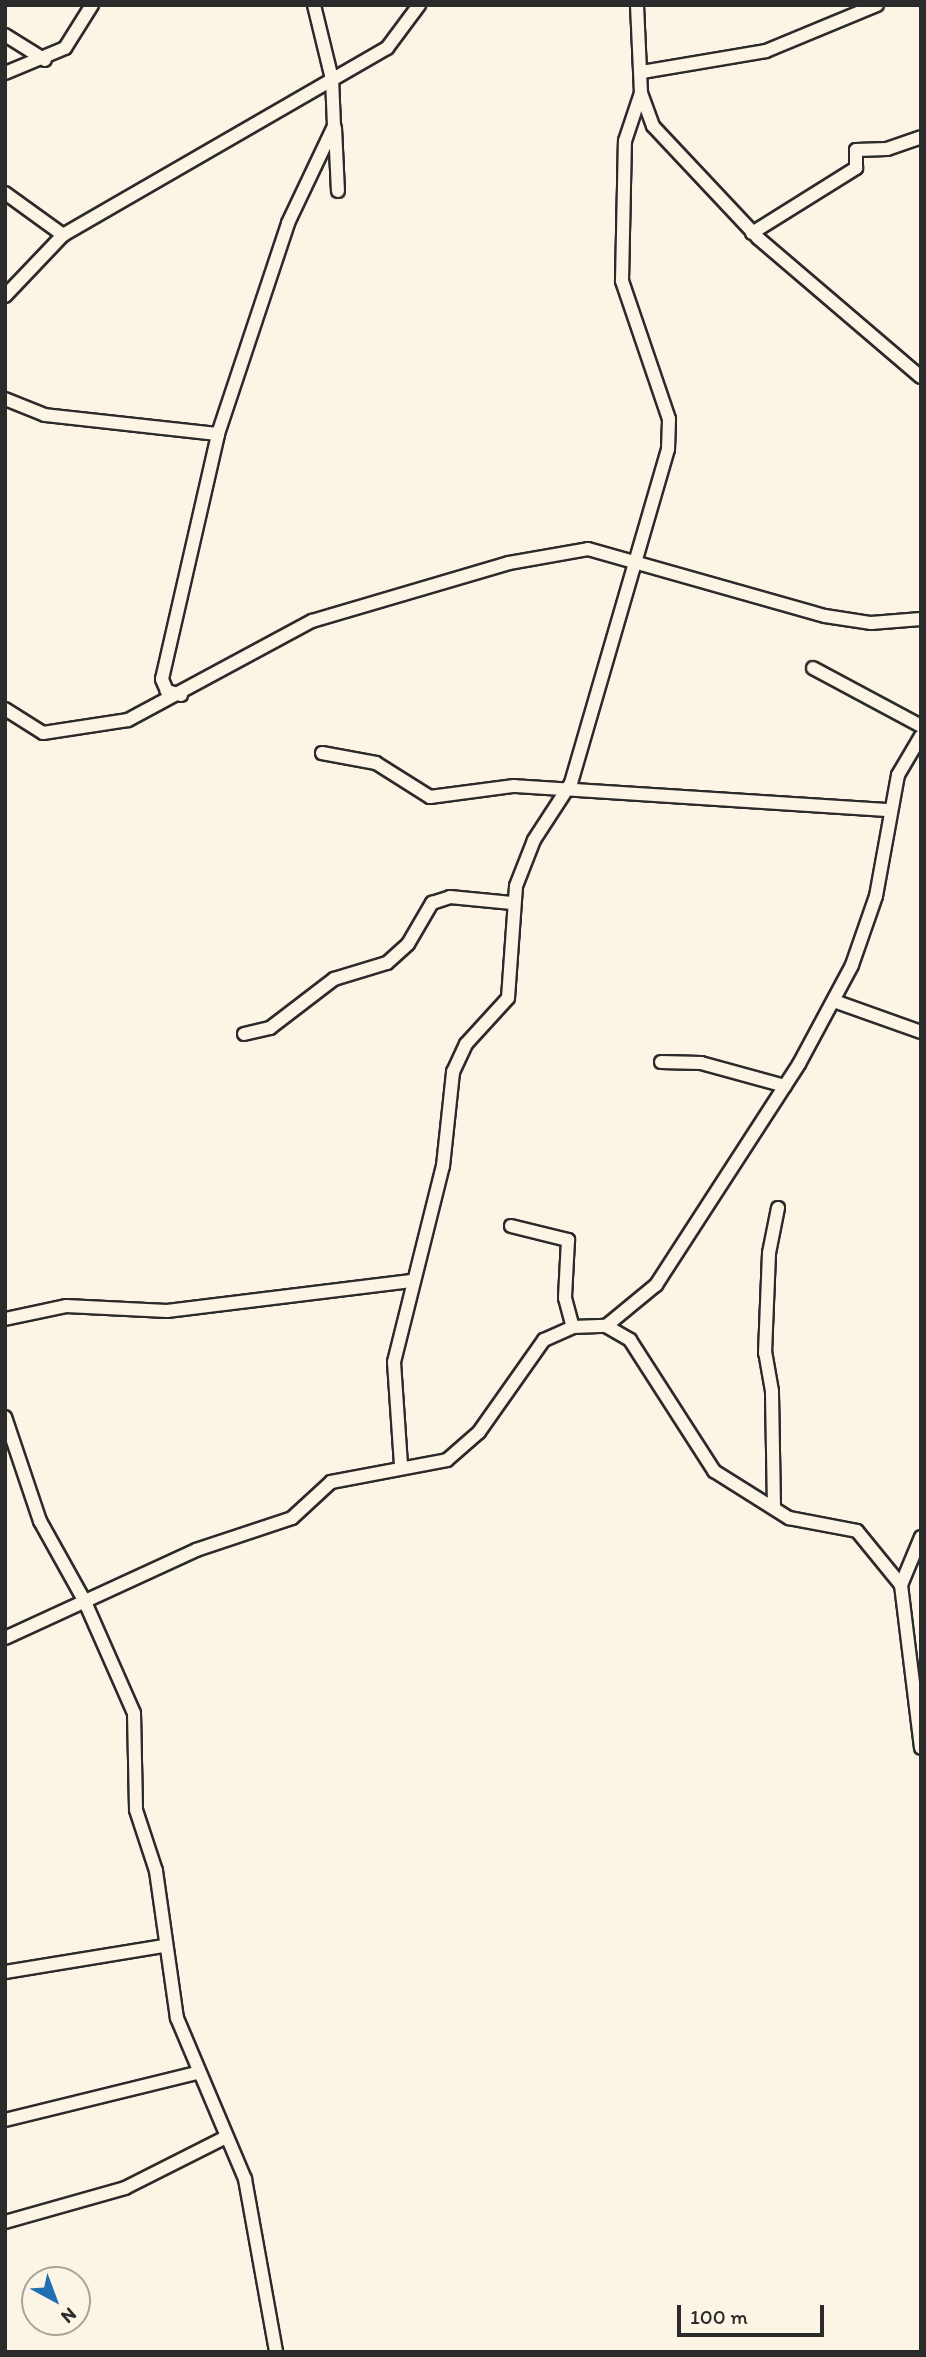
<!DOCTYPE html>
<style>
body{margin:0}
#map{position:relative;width:926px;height:2357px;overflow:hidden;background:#fcf5e5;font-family:Itim,sans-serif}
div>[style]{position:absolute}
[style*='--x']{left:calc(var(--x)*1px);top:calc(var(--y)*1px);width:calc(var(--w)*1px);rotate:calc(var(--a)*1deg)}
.roads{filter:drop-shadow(2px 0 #2b2b2b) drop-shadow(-2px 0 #2b2b2b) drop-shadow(0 2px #2b2b2b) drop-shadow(0 -2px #2b2b2b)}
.street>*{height:12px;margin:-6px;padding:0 6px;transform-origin:6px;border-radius:6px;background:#fcf5e5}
span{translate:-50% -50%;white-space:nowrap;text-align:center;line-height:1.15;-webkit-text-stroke:6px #fcf5e5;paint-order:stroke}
.frame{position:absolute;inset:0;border:7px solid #2b2b2b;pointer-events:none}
.north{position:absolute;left:21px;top:2266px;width:70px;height:70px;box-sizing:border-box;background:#fcf5e5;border:2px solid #a8a49b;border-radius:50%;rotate:139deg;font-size:19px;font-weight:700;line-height:28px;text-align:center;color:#2b2b2b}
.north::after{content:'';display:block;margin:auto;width:24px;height:32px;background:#1f6fb2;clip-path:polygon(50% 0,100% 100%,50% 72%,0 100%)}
.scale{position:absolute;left:677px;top:2305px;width:147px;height:32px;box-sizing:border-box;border:4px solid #2b2b2b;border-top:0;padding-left:9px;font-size:21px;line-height:24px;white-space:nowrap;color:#2b2b2b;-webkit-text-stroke:5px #fcf5e5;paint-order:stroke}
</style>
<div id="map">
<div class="roads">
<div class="street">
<div style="--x:637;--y:5;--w:88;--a:87.4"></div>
<div style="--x:641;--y:93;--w:35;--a:70"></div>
<div style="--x:653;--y:126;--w:154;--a:46.8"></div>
<div style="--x:758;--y:238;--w:214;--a:40.5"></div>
<div style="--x:5;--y:35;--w:47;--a:32"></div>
<div style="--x:642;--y:72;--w:126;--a:-9.6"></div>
<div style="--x:766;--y:51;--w:120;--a:-22.5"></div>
<div style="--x:5;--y:73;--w:65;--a:-22.6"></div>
<div style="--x:65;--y:48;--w:51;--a:-57.9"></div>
<div style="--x:335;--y:128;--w:63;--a:87.3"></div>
<div style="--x:5;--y:193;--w:72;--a:35.9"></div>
<div style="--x:752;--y:233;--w:123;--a:-32"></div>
<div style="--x:856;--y:168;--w:18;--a:-90"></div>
<div style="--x:856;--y:150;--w:31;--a:-2"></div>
<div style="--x:887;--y:149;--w:36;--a:-19"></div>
<div style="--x:5;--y:296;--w:84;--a:-46.4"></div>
<div style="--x:63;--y:235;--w:374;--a:-30"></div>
<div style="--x:387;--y:48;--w:54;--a:-53.3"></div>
<div style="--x:5;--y:399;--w:43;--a:21.8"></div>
<div style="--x:45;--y:415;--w:174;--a:6.3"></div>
<div style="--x:813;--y:668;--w:123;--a:28.2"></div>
<div style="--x:181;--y:695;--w:15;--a:-164"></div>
<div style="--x:167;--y:691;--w:13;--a:-113"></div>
<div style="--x:162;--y:679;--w:251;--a:-77.1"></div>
<div style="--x:218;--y:434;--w:222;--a:-71.6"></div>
<div style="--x:288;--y:223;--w:107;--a:-64.6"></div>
<div style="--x:334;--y:126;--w:47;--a:-92.4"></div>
<div style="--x:332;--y:79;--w:76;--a:-103.7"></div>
<div style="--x:5;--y:709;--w:45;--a:32.3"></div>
<div style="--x:43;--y:733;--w:86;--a:-8.7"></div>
<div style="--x:128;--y:720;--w:209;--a:-28.3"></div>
<div style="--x:312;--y:621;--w:205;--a:-16.4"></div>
<div style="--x:509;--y:563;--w:80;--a:-10"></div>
<div style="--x:588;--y:549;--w:246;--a:15.8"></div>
<div style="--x:825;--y:616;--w:47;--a:8.7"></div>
<div style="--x:871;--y:623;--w:50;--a:-4.6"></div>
<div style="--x:322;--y:753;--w:55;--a:10.5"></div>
<div style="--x:376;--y:763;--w:64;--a:32.2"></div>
<div style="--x:430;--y:797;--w:85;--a:-7.5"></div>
<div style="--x:514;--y:786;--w:375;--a:3.7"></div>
<div style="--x:834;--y:1001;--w:92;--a:19.6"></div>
<div style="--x:244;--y:1034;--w:27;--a:-13"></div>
<div style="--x:270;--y:1028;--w:81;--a:-37.4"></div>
<div style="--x:334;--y:979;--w:55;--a:-16.8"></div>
<div style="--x:387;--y:963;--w:28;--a:-42"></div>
<div style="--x:408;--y:944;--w:48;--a:-59.7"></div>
<div style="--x:432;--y:903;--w:19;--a:-18"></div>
<div style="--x:450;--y:897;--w:62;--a:5.5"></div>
<div style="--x:661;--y:1062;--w:40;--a:1.4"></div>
<div style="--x:701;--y:1063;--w:87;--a:15.3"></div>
<div style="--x:511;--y:1226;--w:59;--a:13.8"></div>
<div style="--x:568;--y:1240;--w:58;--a:93"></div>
<div style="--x:565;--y:1298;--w:30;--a:75"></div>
<div style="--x:5;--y:1319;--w:62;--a:-12"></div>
<div style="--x:66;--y:1306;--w:101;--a:2.8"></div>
<div style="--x:167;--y:1311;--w:246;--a:-7"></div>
<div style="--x:606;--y:1326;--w:28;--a:30"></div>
<div style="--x:630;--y:1340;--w:156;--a:57.3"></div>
<div style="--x:714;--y:1471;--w:89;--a:32.1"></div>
<div style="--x:789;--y:1518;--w:69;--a:10.8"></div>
<div style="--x:857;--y:1531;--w:70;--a:50.8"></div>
<div style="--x:5;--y:1417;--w:110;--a:71.4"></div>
<div style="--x:40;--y:1521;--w:93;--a:60.9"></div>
<div style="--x:85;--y:1602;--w:121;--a:66.2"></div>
<div style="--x:134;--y:1713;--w:97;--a:88.8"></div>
<div style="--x:136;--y:1810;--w:64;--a:71.8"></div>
<div style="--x:156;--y:1871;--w:148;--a:81.9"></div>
<div style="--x:177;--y:2018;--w:175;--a:67.1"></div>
<div style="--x:245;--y:2179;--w:176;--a:79.8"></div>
<div style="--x:401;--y:1465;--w:103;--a:-93.9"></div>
<div style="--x:394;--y:1362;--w:202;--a:-76"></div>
<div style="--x:443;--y:1166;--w:95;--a:-83.9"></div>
<div style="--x:453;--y:1072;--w:31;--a:-65"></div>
<div style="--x:466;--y:1044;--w:62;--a:-47.6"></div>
<div style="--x:508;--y:998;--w:112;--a:-85.9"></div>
<div style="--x:516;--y:886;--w:49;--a:-68.6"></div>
<div style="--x:534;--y:840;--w:68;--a:-57"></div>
<div style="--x:571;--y:783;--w:348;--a:-73.8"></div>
<div style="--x:668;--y:449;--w:30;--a:-88"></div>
<div style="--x:669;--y:419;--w:146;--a:-108.8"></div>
<div style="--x:622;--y:281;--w:140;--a:-88.8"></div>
<div style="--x:625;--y:141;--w:51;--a:-71.6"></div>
<div style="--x:774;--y:1508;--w:117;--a:-91"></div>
<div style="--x:772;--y:1391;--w:39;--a:-100"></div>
<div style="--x:765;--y:1353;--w:100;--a:-87.7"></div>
<div style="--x:769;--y:1253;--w:46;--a:-78.7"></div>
<div style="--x:921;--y:1537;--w:52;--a:112.6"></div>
<div style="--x:901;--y:1585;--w:164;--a:83"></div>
<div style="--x:5;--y:1638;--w:210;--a:-24.7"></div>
<div style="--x:196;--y:1550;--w:101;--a:-18.4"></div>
<div style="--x:292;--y:1518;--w:53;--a:-42.7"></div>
<div style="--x:331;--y:1482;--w:118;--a:-10.7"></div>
<div style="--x:447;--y:1460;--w:43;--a:-41.2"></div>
<div style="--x:479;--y:1432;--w:113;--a:-54.8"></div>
<div style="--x:544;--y:1340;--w:32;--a:-24"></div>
<div style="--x:573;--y:1327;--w:33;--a:-2"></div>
<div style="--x:606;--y:1326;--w:65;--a:-39.4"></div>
<div style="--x:656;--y:1285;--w:263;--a:-57.1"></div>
<div style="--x:799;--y:1064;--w:112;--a:-61.8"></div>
<div style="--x:852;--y:965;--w:73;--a:-70.8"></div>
<div style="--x:876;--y:896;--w:123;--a:-79.7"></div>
<div style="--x:898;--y:775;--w:45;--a:-59.5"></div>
<div style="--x:5;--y:1972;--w:160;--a:-9.3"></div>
<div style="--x:5;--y:2120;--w:197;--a:-13.8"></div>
<div style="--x:5;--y:2222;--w:125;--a:-15.8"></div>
<div style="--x:125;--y:2188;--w:113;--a:-26.8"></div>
</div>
</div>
<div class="frame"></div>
<div class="north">N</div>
<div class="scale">100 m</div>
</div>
